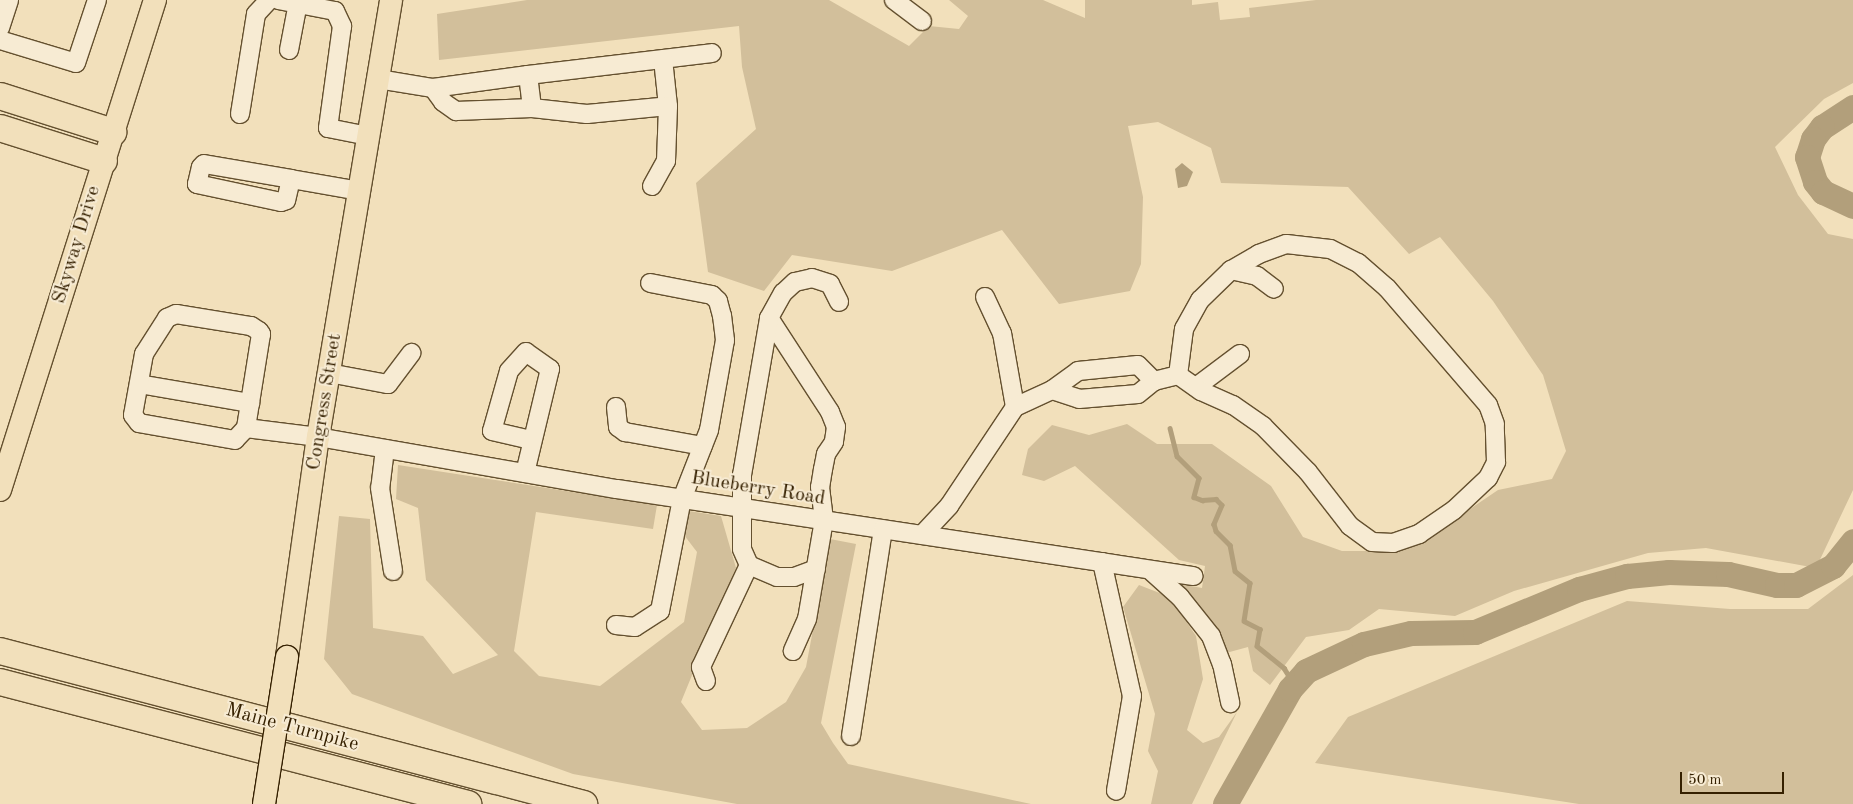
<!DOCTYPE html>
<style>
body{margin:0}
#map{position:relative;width:1853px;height:804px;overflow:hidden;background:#f2e0bb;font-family:"Old Standard TT",serif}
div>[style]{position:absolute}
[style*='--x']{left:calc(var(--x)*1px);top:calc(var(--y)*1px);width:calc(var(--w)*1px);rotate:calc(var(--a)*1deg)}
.green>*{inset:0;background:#d2bf9b}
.water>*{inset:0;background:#b29f7b}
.stream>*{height:4.5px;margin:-2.25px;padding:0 2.25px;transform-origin:2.25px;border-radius:2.25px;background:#b29f7b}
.river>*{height:25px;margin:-12.5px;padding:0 12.5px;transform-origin:12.5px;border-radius:12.5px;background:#b29f7b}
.roads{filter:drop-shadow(1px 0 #64502f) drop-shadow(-1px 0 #64502f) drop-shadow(0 1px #64502f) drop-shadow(0 -1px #64502f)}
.minor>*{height:18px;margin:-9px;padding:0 9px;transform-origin:9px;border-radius:9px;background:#f7ebd3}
.major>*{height:22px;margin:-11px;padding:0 11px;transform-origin:11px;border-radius:11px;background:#f2e0bb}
.highway>*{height:26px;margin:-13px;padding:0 13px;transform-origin:13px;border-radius:13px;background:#f2e0bb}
.bridges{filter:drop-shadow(1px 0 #352000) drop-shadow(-1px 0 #352000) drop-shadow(0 1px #352000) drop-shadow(0 -1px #352000)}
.major-bridge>*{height:22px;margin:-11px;padding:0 11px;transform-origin:11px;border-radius:11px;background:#f2e0bb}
span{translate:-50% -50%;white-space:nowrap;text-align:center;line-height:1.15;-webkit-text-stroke:4px #f7ebd3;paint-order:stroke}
.street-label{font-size:20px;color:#352000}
.scale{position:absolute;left:1680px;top:772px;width:104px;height:22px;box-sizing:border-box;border:2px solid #352000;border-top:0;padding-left:6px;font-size:15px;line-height:18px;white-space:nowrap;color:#352000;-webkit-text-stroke:4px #f7ebd3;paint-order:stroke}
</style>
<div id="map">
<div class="green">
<div style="clip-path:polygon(527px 0,829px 0,909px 46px,929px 26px,959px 29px,968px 16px,949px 0,1043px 0,1085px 18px,1085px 0,1192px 0,1192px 5px,1218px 2px,1220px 20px,1250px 17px,1249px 8px,1316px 0,1853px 0,1853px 83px,1824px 99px,1775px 147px,1798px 195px,1828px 234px,1853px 239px,1853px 490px,1816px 568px,1706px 548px,1648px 553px,1514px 591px,1455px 616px,1379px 609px,1349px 630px,1306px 637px,1270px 685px,1253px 671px,1248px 647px,1226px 653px,1169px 582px,1202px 588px,1205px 566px,1179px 560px,1075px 466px,1044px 481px,1022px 475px,1028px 449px,1052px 425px,1089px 435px,1127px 424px,1157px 444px,1212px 444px,1271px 486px,1303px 537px,1342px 551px,1395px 551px,1448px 524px,1498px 490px,1552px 479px,1566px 451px,1543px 375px,1493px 301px,1440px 237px,1409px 254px,1348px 187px,1221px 183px,1211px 148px,1158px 122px,1128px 126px,1143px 197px,1141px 264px,1130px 291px,1059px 304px,1002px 230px,892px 271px,792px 255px,764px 291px,708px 272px,696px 183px,756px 129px,742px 67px,739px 26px,439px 60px,437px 14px)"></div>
<div style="clip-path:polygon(398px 465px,657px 505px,653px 529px,536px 512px,514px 651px,539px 676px,600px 686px,684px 622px,697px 552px,684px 535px,689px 511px,721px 516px,736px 568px,681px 702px,702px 730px,747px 728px,786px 702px,806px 667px,830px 539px,856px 544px,821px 723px,833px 743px,848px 764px,1031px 804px,737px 804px,573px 774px,352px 694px,324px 659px,339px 516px,370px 519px,373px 628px,423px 636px,453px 674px,498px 655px,426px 580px,418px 508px,396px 499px)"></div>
<div style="clip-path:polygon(1853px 575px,1853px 804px,1579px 804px,1315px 763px,1348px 717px,1627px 601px,1730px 609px,1808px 609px)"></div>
<div style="clip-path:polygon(1139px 585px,1170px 597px,1196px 636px,1203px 679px,1187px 730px,1203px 743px,1219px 737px,1237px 712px,1192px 804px,1151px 804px,1158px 771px,1148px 751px,1155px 714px,1123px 607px)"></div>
</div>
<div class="water">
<div style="clip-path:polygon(1182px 163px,1193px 172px,1187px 186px,1178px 188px,1175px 169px)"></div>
</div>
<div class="stream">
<div style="--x:1170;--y:428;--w:29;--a:76"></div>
<div style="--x:1177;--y:456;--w:31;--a:45"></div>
<div style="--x:1199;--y:478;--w:20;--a:105"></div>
<div style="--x:1194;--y:497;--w:9;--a:21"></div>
<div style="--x:1202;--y:500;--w:14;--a:-4"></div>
<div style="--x:1216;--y:499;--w:8;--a:45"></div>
<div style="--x:1222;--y:505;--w:21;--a:113"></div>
<div style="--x:1214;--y:524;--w:7;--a:74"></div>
<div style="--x:1216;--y:531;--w:20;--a:45"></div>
<div style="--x:1230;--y:545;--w:26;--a:79"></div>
<div style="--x:1235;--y:571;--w:19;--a:39"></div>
<div style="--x:1250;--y:583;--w:38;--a:99"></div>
<div style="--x:1244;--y:621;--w:18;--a:27"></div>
<div style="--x:1260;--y:629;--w:17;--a:100"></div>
<div style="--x:1257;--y:646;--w:35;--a:39"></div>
<div style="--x:1284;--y:668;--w:9;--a:58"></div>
<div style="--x:1289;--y:676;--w:13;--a:86"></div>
</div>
<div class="river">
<div style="--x:1853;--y:107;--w:37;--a:147"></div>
<div style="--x:1822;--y:127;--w:15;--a:127"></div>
<div style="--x:1813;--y:139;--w:19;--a:108"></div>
<div style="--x:1807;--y:157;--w:26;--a:72"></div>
<div style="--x:1815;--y:182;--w:13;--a:51"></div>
<div style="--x:1823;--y:192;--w:33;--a:25"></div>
<div style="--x:1225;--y:804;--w:132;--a:-60.5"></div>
<div style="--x:1290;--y:689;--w:24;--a:-48"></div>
<div style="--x:1306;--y:671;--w:64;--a:-25"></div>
<div style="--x:1364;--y:644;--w:48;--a:-13.2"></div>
<div style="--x:1411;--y:633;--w:64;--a:-0.9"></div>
<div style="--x:1475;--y:632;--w:113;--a:-22.5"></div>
<div style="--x:1579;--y:589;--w:50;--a:-15.2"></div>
<div style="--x:1627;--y:576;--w:42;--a:-5.4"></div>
<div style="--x:1669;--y:572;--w:59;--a:1.9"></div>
<div style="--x:1728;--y:574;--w:50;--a:12.7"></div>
<div style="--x:1777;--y:585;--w:19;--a:0"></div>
<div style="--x:1796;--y:585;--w:42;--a:-27.2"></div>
<div style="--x:1833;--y:566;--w:32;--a:-51"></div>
</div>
<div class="roads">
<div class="minor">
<div style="--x:278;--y:0;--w:58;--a:10.9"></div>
<div style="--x:335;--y:11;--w:17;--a:65"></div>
<div style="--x:342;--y:26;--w:103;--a:97.8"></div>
<div style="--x:328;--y:128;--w:41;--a:11.3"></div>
<div style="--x:894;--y:0;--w:35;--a:37"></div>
<div style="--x:0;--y:28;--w:29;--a:-72"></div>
<div style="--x:0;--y:40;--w:79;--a:16.8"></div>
<div style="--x:76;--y:63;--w:66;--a:-71.6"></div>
<div style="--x:289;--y:50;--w:48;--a:-79.2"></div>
<div style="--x:528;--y:75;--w:185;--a:-6.8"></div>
<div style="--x:378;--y:79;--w:56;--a:9.3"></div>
<div style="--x:433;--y:88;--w:96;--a:-7.8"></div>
<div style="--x:528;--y:75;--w:33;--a:83"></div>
<div style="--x:433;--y:88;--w:17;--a:54"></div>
<div style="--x:443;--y:102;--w:16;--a:35"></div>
<div style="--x:456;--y:111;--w:76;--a:-2.3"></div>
<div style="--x:532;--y:108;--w:55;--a:6.2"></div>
<div style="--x:587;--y:114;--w:81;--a:-5.6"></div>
<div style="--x:668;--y:106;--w:47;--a:-96.1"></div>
<div style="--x:240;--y:114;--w:101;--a:-80.9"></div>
<div style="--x:256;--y:14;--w:19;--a:-47"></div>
<div style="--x:291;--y:179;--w:22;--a:103"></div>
<div style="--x:286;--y:200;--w:5;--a:158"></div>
<div style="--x:281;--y:202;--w:86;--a:-167.9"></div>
<div style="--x:197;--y:184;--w:17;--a:-77"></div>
<div style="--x:201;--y:167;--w:4;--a:-45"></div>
<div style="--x:204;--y:164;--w:88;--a:9.8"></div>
<div style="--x:291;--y:179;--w:69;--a:10"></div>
<div style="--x:652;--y:186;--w:29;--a:-61"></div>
<div style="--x:666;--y:161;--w:55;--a:-87.9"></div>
<div style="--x:1231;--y:270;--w:27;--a:13"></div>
<div style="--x:1257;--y:276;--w:21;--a:37"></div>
<div style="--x:985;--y:297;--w:40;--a:65"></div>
<div style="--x:1002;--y:333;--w:75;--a:80"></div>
<div style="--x:769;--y:318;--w:112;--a:57"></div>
<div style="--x:830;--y:412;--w:16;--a:68"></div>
<div style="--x:836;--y:427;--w:15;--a:98"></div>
<div style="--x:834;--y:442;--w:14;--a:124"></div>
<div style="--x:826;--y:454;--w:15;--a:101"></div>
<div style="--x:823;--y:469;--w:18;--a:99"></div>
<div style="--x:820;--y:487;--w:33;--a:83"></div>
<div style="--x:824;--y:520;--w:100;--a:99.7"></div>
<div style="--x:807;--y:619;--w:35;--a:114"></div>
<div style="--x:329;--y:373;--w:60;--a:10.6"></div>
<div style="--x:388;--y:384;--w:39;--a:-53"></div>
<div style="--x:139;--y:384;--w:113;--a:9.7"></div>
<div style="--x:1196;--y:387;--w:55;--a:-36.9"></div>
<div style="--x:1052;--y:390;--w:28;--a:18"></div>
<div style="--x:1079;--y:399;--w:59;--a:-4.8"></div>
<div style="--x:1138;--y:394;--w:21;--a:-39"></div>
<div style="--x:1154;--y:381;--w:25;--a:-14"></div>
<div style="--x:1178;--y:375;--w:28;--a:35"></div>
<div style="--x:1201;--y:391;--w:35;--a:24"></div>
<div style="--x:1233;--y:405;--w:37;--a:35"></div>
<div style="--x:1263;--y:426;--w:64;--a:45.6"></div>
<div style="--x:1308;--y:472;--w:68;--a:52.1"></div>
<div style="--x:1350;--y:526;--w:27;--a:36"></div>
<div style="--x:1372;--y:542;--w:21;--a:3"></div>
<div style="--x:1393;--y:543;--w:28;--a:-19"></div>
<div style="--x:1419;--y:534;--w:42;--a:-34.4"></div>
<div style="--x:1454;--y:510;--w:47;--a:-43.3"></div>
<div style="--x:1488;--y:478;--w:18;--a:-63"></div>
<div style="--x:1496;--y:462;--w:38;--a:-92"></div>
<div style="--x:1495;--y:424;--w:20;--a:-110"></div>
<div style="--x:1488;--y:405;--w:155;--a:-130.8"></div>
<div style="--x:1387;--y:288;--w:38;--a:-139"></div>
<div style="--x:1358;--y:263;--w:31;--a:-153"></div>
<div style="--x:1330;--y:249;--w:44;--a:-173.5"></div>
<div style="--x:1286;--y:244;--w:29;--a:160"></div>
<div style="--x:1259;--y:254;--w:32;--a:150"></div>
<div style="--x:1231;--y:270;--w:43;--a:135.9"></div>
<div style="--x:1200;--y:300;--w:33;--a:119"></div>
<div style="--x:1184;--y:329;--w:46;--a:97.4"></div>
<div style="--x:616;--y:407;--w:20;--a:84"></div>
<div style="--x:618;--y:427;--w:9;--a:36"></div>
<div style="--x:625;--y:432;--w:79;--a:10.2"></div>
<div style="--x:246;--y:428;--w:16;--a:133"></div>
<div style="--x:235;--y:440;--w:97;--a:-170"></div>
<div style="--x:139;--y:423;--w:10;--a:-127"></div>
<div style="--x:133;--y:415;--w:62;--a:-79.8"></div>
<div style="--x:144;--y:354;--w:43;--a:-57.4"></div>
<div style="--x:167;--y:318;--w:10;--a:-24"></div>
<div style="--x:176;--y:314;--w:76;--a:9.1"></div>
<div style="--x:251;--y:326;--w:9;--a:32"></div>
<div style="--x:259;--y:331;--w:4;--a:56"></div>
<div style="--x:261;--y:334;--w:95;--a:99.1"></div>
<div style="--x:246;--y:428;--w:73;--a:7.1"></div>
<div style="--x:318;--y:437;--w:303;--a:9.9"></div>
<div style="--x:617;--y:489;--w:583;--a:8.59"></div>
<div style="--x:385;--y:449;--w:39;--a:97"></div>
<div style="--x:380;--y:488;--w:84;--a:81.1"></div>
<div style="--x:525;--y:473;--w:107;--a:-76.5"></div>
<div style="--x:550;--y:369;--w:29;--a:-145"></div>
<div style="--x:526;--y:352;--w:25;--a:132"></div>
<div style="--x:509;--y:371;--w:62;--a:105.8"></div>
<div style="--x:492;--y:431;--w:40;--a:13"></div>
<div style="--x:922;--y:535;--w:40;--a:-47"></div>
<div style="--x:949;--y:506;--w:119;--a:-56.3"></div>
<div style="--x:1015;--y:407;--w:41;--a:-24.7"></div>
<div style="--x:1052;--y:390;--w:32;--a:-36"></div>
<div style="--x:1078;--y:371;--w:60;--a:-5.7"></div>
<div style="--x:1138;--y:365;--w:23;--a:45"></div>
<div style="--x:1102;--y:562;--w:137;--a:77.4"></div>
<div style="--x:1132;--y:696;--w:96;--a:99.6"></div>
<div style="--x:816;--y:569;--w:23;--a:160"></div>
<div style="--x:794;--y:577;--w:17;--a:180"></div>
<div style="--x:777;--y:577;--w:30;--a:-157"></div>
<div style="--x:749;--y:565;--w:17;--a:-114"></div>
<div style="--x:742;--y:549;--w:74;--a:-90"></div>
<div style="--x:742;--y:475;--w:159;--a:-80.2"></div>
<div style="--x:769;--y:318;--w:29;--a:-61"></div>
<div style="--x:783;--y:293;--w:16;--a:-43"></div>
<div style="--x:795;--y:282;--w:17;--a:-13"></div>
<div style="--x:812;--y:278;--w:19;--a:18"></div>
<div style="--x:830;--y:284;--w:20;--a:63"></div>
<div style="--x:1150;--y:570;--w:40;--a:42"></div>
<div style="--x:1180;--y:597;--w:50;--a:51.5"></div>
<div style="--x:1211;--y:636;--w:30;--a:69"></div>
<div style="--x:1222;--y:664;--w:40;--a:78"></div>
<div style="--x:616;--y:625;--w:19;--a:6"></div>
<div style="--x:635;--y:627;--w:30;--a:-33"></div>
<div style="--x:660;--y:611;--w:114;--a:-78.9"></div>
<div style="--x:682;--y:499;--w:74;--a:-68.6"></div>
<div style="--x:709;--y:430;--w:91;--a:-79.9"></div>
<div style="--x:725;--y:340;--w:24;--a:-97"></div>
<div style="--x:722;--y:316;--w:16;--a:-105"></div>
<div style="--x:718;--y:301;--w:8;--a:-135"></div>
<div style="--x:712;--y:295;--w:63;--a:-169"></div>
<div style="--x:706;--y:681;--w:15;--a:-110"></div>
<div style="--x:701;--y:667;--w:113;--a:-64.8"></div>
<div style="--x:851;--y:736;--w:209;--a:-81.2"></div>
</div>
<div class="major">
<div style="--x:0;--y:490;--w:514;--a:-72.45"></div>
<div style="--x:287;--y:657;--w:222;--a:-82"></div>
<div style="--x:318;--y:437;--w:443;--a:-80.5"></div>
</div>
<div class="highway">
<div style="--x:0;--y:96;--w:119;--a:17.7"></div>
<div style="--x:0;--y:128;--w:109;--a:17.6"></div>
<div style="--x:0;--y:651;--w:604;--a:14.68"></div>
<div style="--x:0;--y:682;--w:484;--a:14.6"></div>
</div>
</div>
<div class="bridges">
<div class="major-bridge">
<div style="--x:264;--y:804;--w:149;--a:-81.1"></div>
</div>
</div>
<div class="street-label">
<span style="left:77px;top:245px;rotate:-73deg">Skyway Drive</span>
<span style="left:325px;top:402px;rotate:-81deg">Congress Street</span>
<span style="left:758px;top:489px;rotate:9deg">Blueberry Road</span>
<span style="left:292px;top:728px;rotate:15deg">Maine Turnpike</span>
</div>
<div class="scale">50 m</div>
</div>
